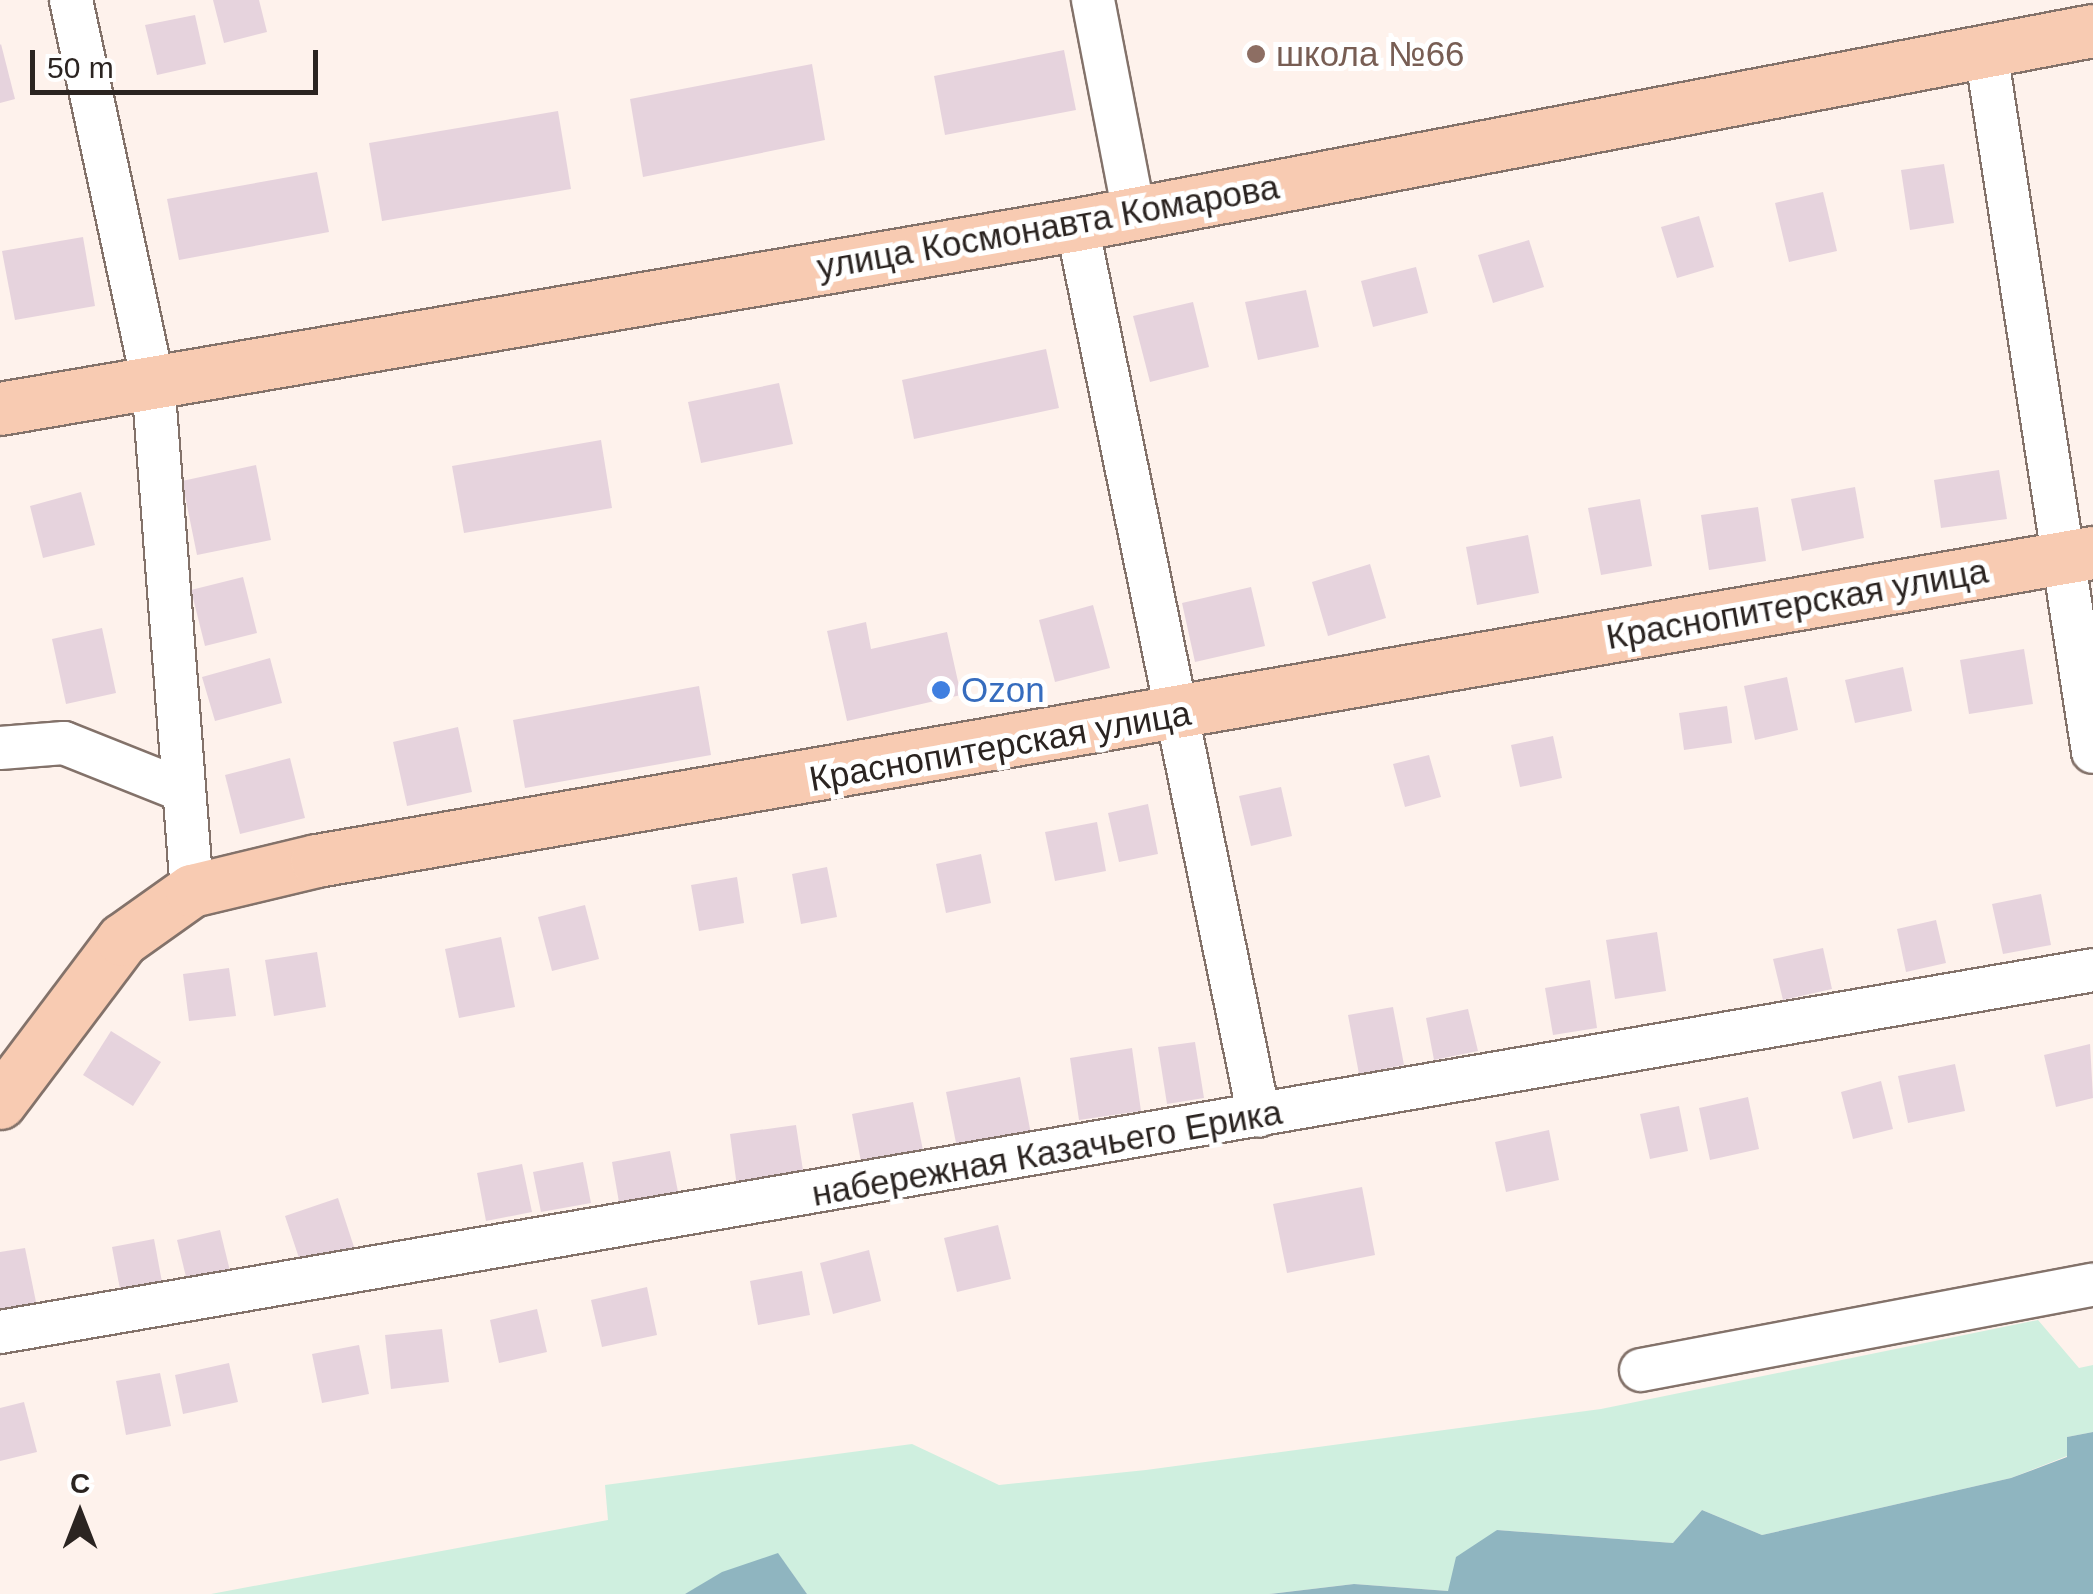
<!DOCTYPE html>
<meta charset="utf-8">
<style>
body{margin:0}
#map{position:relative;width:2093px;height:1594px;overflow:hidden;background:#fef2ec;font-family:Arial,sans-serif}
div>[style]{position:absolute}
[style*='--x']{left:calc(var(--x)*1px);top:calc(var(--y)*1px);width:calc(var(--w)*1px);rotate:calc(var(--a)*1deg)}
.green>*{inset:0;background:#cfefdf}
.water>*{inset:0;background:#8fb5c0}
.building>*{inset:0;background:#e6d3dd}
.roads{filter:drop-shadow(2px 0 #83726a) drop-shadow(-2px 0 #83726a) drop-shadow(0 2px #83726a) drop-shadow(0 -2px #83726a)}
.minor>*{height:42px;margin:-21px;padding:0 21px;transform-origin:21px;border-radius:21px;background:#fff}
.major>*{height:52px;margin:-26px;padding:0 26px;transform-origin:26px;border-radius:26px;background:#f8cbb2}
.dots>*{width:28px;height:28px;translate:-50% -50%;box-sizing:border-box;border:5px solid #fff;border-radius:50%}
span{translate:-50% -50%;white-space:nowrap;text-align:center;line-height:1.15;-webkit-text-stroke:10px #fff;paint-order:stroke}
.education-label{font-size:35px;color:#785e54}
.left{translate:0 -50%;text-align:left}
.street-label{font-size:35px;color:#2b2421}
.shop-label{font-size:35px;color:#366cbe}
.north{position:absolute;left:30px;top:1464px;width:100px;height:100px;-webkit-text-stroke:8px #fff;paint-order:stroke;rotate:0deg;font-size:28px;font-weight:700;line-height:40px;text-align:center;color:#2b2421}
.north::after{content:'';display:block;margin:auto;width:35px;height:45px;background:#2b2421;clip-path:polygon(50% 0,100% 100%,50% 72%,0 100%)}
.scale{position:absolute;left:30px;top:50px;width:288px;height:45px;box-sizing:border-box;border:5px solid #2b2421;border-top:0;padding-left:12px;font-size:30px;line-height:35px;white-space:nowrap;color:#2b2421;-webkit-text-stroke:8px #fff;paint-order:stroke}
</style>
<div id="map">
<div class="green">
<div style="clip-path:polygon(2038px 1320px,2079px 1368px,2093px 1365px,2093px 1432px,2067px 1437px,2067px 1456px,2011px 1478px,1762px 1535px,1702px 1510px,1673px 1543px,1497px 1530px,1448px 1591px,1354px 1584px,1269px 1594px,807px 1594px,778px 1554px,685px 1594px,211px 1594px,608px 1520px,605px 1485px,912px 1444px,999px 1485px,1146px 1470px,1601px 1409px)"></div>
</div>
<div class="water">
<div style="clip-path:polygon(2093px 1432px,2093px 1594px,1269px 1594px,1354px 1584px,1448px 1591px,1456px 1557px,1497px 1530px,1673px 1543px,1702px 1510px,1762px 1535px,2011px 1478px,2067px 1457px,2067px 1437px)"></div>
<div style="clip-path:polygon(778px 1553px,807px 1594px,685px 1594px,722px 1572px)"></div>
</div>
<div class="building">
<div style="clip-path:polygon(213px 0,259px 0,267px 32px,224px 43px)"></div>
<div style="clip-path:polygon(195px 15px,206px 64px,157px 75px,145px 25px)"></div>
<div style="clip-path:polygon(1px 44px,15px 99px,0 103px,0 45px)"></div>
<div style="clip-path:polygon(1064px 50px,1076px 110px,945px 135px,934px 76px)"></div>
<div style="clip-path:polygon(812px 64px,825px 140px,643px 177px,630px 99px)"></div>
<div style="clip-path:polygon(558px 111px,571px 189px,382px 221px,369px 143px)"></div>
<div style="clip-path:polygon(1944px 164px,1954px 223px,1910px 230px,1901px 170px)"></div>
<div style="clip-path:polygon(317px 172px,329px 232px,179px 260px,167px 199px)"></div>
<div style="clip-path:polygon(1823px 192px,1837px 251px,1789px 262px,1775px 203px)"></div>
<div style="clip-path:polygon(1699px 216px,1714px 267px,1677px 278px,1661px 227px)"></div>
<div style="clip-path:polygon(83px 237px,95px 306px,15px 320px,2px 251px)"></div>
<div style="clip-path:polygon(1529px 240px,1544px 287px,1493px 303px,1478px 255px)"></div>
<div style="clip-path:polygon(1416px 267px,1428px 313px,1373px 327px,1361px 281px)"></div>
<div style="clip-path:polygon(1306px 290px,1319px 347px,1258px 360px,1245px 302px)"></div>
<div style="clip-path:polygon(1193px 302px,1209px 367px,1150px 382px,1133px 316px)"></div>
<div style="clip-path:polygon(1046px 349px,1059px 408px,914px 439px,902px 380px)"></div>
<div style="clip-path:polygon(779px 383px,793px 444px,701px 463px,688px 402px)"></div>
<div style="clip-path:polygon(601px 440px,612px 508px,464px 533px,452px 466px)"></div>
<div style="clip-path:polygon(256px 465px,271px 540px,197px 555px,182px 481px)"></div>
<div style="clip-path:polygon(1999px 470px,2007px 519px,1941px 528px,1934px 480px)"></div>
<div style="clip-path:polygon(1855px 487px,1864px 538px,1802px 551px,1791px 499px)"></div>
<div style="clip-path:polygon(81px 492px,95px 545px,43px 558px,30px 506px)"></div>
<div style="clip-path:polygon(1640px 499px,1652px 566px,1601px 575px,1588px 508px)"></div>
<div style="clip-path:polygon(1758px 507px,1766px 561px,1709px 570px,1701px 515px)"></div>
<div style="clip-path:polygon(1528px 535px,1539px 593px,1477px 605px,1466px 547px)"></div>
<div style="clip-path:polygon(1370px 564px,1386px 618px,1328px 636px,1312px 582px)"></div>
<div style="clip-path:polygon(243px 577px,257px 633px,205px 646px,191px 590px)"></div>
<div style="clip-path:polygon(1251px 587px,1265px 646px,1195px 662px,1182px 603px)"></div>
<div style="clip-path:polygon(1093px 605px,1110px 668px,1055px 682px,1039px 620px)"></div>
<div style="clip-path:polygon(866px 622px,871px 649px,947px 632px,961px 695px,847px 721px,827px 631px)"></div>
<div style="clip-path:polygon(102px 628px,116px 693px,66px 704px,52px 639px)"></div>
<div style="clip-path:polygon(2024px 649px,2033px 704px,1969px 714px,1960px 660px)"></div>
<div style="clip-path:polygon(270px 658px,282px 703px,215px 721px,202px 677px)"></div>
<div style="clip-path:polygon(1903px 667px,1912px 711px,1855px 723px,1845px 680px)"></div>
<div style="clip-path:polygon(1787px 677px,1798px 730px,1755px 740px,1744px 686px)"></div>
<div style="clip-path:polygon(699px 686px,711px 755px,525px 788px,513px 720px)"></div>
<div style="clip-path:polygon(1727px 706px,1732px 743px,1684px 750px,1679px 713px)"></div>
<div style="clip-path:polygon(458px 727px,472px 792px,407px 806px,393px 742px)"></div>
<div style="clip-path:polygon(1553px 736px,1562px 778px,1520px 787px,1511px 745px)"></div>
<div style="clip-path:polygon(1429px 755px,1441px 797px,1405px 807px,1393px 764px)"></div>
<div style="clip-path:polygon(290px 758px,305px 818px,240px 834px,225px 775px)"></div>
<div style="clip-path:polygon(1281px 787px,1292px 836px,1251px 846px,1239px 796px)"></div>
<div style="clip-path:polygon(1148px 804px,1158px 854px,1119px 862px,1108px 813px)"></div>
<div style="clip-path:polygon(1097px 822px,1106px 871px,1055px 881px,1045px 832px)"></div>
<div style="clip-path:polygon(981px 854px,991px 903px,946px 913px,936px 864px)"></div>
<div style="clip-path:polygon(827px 867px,837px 917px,801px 924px,792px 874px)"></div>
<div style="clip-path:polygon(737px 877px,744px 923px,699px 931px,691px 885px)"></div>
<div style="clip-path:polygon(2041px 894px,2051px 945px,2003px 954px,1992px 904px)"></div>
<div style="clip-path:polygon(585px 905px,599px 959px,552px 971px,538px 917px)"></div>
<div style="clip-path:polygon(1936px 920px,1946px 963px,1906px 972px,1897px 929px)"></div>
<div style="clip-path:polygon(1657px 932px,1666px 991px,1615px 999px,1606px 940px)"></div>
<div style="clip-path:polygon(501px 937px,515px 1007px,459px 1018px,445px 949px)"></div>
<div style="clip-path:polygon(1823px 948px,1832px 989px,1783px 1000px,1773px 959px)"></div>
<div style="clip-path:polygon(317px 952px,326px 1007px,274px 1016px,265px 960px)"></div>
<div style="clip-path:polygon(229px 968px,236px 1016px,189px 1021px,183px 974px)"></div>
<div style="clip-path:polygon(1590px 980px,1597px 1028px,1553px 1035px,1545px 988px)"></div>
<div style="clip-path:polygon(1393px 1007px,1404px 1065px,1359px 1074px,1348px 1015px)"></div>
<div style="clip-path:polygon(1468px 1009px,1478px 1051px,1434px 1060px,1426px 1018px)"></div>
<div style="clip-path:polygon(111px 1031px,161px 1062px,133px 1106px,83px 1075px)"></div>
<div style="clip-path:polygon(1195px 1042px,1204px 1098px,1167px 1104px,1158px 1047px)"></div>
<div style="clip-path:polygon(2090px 1044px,2093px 1098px,2056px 1107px,2044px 1055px)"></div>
<div style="clip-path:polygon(1132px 1048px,1141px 1111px,1079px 1120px,1070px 1058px)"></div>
<div style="clip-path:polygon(1955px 1064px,1965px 1111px,1908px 1123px,1898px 1076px)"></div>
<div style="clip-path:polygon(1020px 1077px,1031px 1134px,957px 1148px,946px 1092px)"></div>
<div style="clip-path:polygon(1881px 1081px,1893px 1129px,1853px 1139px,1841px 1092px)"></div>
<div style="clip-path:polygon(1748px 1097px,1759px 1149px,1710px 1160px,1699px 1108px)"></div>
<div style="clip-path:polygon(913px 1102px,924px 1155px,862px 1167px,852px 1114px)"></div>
<div style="clip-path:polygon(1679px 1106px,1688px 1151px,1650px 1159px,1640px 1114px)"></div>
<div style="clip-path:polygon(796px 1125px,804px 1177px,737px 1187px,730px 1134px)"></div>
<div style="clip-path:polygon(1549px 1130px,1559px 1180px,1506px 1192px,1495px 1142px)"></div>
<div style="clip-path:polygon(670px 1151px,679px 1197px,620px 1208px,612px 1162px)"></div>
<div style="clip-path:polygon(583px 1162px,591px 1203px,541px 1212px,533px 1172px)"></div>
<div style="clip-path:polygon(522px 1164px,532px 1212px,486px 1221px,477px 1173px)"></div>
<div style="clip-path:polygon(1362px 1187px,1375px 1255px,1287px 1273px,1273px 1204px)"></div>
<div style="clip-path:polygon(338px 1198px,354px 1247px,301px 1264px,285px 1216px)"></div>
<div style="clip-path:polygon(998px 1225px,1011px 1279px,957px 1292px,944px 1238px)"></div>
<div style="clip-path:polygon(220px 1230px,231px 1275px,188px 1285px,177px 1240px)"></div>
<div style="clip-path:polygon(154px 1239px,162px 1282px,120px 1289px,112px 1247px)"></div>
<div style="clip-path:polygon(25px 1248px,37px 1307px,0 1314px,0 1252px)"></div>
<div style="clip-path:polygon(869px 1250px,881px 1301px,833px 1314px,820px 1263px)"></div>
<div style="clip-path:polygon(802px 1271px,810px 1315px,758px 1325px,750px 1281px)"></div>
<div style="clip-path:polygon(647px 1287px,657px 1335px,602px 1347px,591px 1300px)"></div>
<div style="clip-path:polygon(537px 1309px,547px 1352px,499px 1363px,490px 1320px)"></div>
<div style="clip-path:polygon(442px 1329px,449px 1382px,391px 1389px,385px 1335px)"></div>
<div style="clip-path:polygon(359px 1345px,369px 1394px,322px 1403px,312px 1354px)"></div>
<div style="clip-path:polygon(229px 1363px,238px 1402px,183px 1414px,175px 1375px)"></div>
<div style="clip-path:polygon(160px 1373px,171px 1426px,126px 1435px,116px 1381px)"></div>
<div style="clip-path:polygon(24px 1402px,37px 1452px,0 1461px,0 1408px)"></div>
</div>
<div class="roads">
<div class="minor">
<div style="--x:71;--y:0;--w:390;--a:77.9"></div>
<div style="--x:153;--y:381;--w:511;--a:85.63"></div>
<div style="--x:1093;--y:0;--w:217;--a:79.1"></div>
<div style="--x:1986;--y:52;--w:708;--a:81.31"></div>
<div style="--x:1077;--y:225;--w:909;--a:78.46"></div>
<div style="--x:0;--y:748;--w:64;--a:-4.5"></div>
<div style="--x:64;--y:743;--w:127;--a:21.7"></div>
<div style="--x:0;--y:1332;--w:2124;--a:-9.81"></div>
<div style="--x:1641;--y:1370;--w:460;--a:-10.7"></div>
</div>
<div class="major">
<div style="--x:0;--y:409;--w:1093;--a:-9.7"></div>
<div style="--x:1077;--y:225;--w:1034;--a:-10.81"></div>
<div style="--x:0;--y:1103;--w:204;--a:-53"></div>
<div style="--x:123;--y:940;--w:85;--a:-35.4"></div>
<div style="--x:192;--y:891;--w:129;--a:-13.5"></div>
<div style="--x:317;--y:861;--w:1803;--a:-9.84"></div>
</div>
</div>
<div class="dots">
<div style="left:1256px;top:54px;background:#8d6e63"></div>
<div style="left:941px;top:690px;background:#3f7fe0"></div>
</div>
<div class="education-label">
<span class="left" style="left:1276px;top:54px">школа №66</span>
</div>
<div class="street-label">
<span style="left:1048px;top:227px;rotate:-10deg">улица Космонавта Комарова</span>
<span style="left:1797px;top:604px;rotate:-10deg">Краснопитерская улица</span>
<span style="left:1000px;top:746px;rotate:-10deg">Краснопитерская улица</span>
<span style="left:1047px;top:1153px;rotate:-10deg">набережная Казачьего Ерика</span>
</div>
<div class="shop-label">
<span class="left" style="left:961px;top:690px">Ozon</span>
</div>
<div class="north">С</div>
<div class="scale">50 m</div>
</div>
